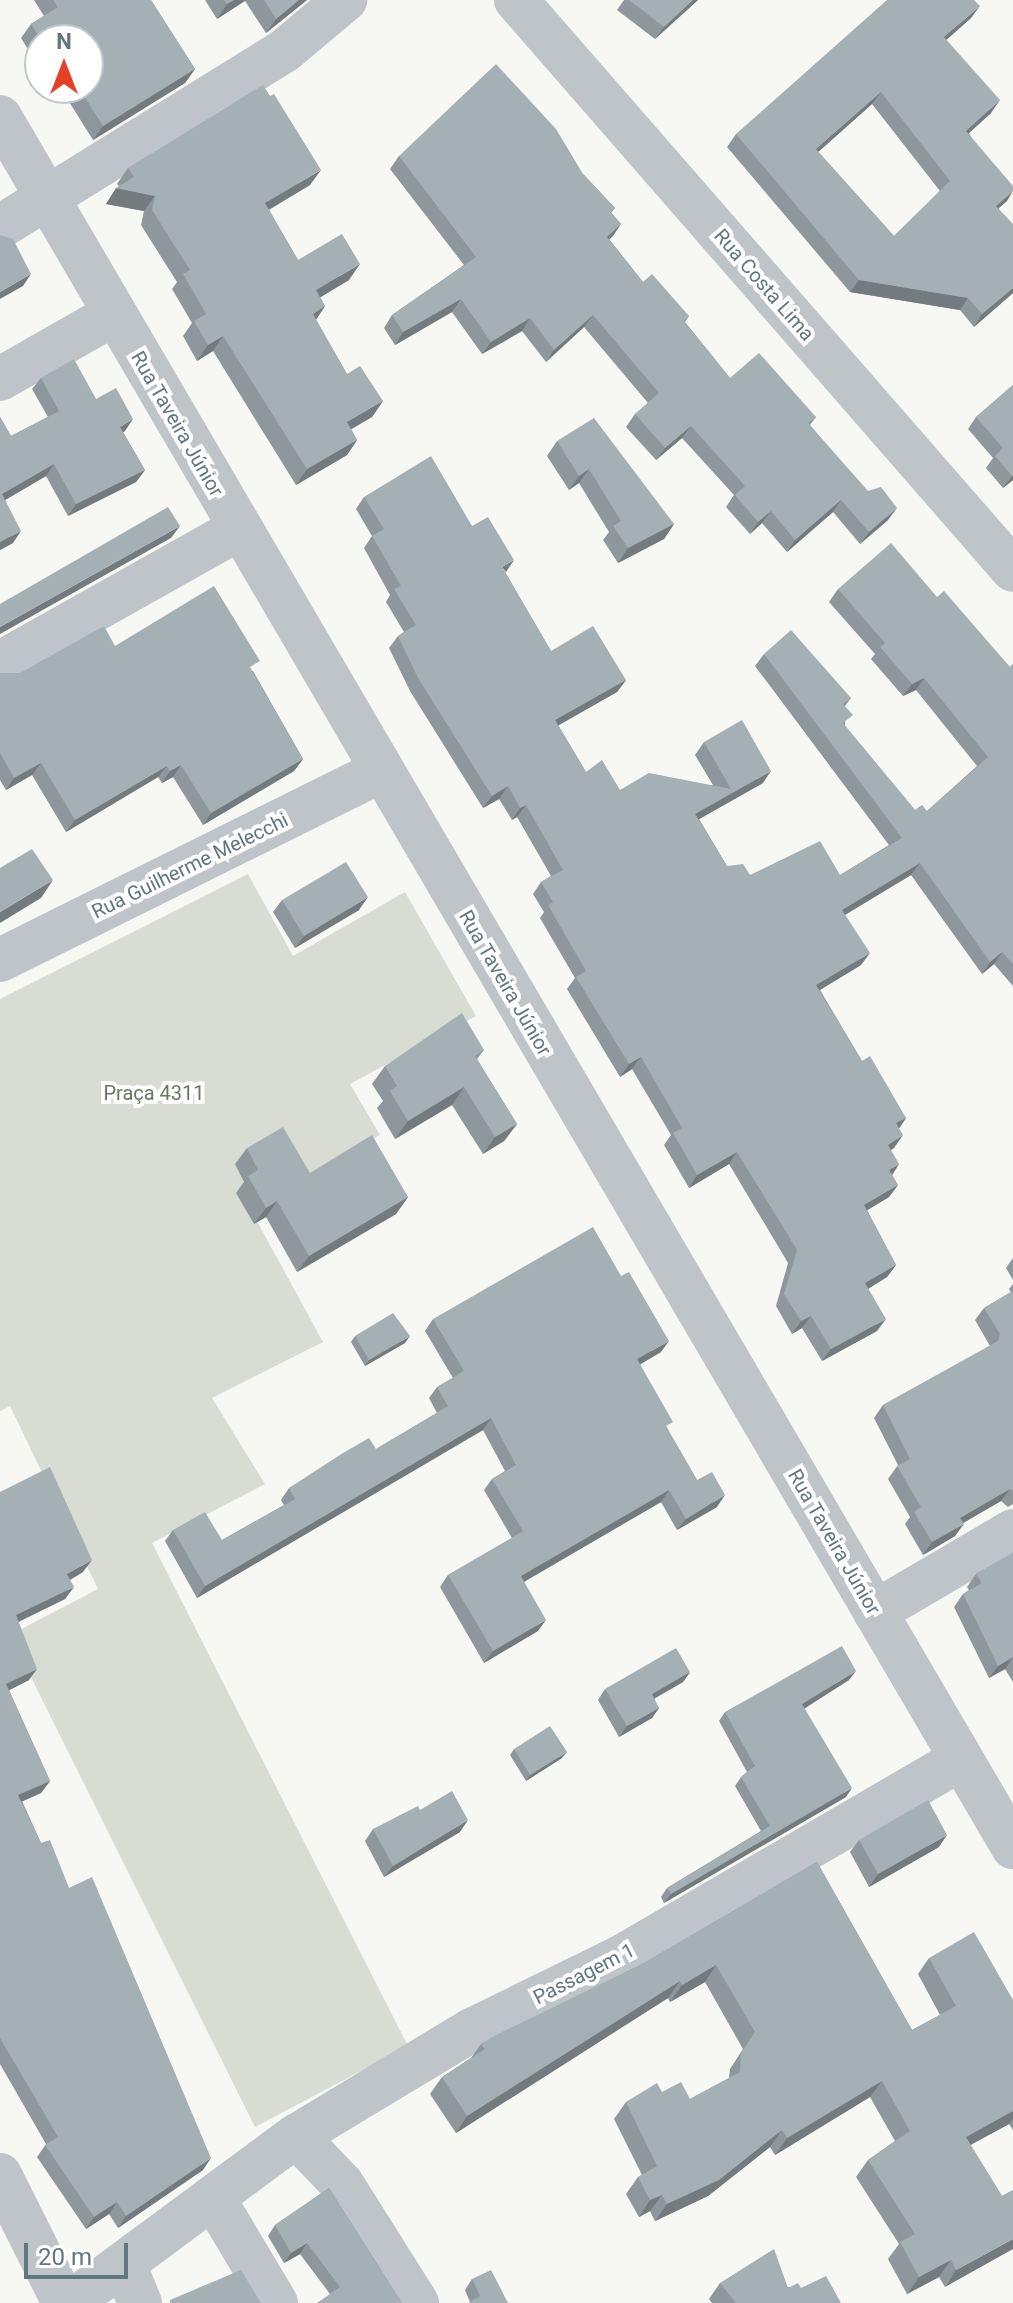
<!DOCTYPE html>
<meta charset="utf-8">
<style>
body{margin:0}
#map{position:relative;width:1013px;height:2303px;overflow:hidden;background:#f7f7f4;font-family:Roboto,sans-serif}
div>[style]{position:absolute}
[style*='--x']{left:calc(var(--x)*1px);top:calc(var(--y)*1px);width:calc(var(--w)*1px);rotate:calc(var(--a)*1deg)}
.green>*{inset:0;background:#d8dcd3}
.minor>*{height:44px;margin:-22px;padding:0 22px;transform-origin:22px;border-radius:22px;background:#bec4c7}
.wall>*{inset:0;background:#8e979b}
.shaded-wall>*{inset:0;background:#747b7e}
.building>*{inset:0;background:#a5b0b4}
span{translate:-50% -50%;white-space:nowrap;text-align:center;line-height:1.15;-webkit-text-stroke:8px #fff;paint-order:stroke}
.street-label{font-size:20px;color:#627680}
.park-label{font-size:20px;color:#677861}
.north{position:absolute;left:24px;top:24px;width:80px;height:80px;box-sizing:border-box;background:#fff;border:2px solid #c0c8cc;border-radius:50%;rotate:0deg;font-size:22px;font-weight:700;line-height:32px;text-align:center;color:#627680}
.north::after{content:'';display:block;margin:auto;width:28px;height:36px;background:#e44028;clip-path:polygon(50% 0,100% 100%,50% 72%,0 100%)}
.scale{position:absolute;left:24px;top:2243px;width:104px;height:36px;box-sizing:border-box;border:4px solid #627680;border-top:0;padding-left:10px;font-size:24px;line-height:28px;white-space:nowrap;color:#627680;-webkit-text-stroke:6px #fff;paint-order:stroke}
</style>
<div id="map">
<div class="green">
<div style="clip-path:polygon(248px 874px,293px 956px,405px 892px,476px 1016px,350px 1084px,380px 1135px,252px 1212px,323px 1342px,212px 1398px,265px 1484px,152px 1543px,408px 2046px,255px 2127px,10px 1635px,98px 1589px,10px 1406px,0 1411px,0 999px)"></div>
</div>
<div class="minor">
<div style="--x:516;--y:0;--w:756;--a:48.91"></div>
<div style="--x:0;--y:117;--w:2005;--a:59.65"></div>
<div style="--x:0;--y:227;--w:334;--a:-31.8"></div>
<div style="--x:284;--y:51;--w:80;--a:-39.9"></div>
<div style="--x:0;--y:379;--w:131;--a:-29.7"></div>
<div style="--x:0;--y:663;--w:274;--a:-29.3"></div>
<div style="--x:0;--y:960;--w:424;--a:-26.4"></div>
<div style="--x:875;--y:1612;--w:160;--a:-30.4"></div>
<div style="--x:296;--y:2136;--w:66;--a:46.2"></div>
<div style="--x:342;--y:2184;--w:141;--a:57.8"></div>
<div style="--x:0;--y:2175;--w:143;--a:63.4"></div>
<div style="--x:214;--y:2199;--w:121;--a:59.2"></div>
<div style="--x:124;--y:2264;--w:42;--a:67.7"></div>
<div style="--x:70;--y:2303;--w:281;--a:-36.5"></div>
<div style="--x:296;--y:2136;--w:205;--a:-31.1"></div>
<div style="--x:472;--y:2030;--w:166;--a:-26.1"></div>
<div style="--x:621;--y:1957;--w:393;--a:-30.2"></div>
</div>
<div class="wall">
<div style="clip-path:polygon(34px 0,151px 0,195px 69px,185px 83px,93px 140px,61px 89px,54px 94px,51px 88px,88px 88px,88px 40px,40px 40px,40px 69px,21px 38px,31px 24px,44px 16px)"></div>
<div style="clip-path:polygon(205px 0,307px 0,266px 33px,245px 1px,217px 19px)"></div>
<div style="clip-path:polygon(624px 0,698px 0,655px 39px,617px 10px)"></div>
<div style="clip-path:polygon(evenodd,971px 18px,946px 40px,991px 113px,969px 133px,1007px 201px,999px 208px,1013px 293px,974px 327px,960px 310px,850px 292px,727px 147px,736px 134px,971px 18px,872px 104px,940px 191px,894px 236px,818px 152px,872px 104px)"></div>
<div style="clip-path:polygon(399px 156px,583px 174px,615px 208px,611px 213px,621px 224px,609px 239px,643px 282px,689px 316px,685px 322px,730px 378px,816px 417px,810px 425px,888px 520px,860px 544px,833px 512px,787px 552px,762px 523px,750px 534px,726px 507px,734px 495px,682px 438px,656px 460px,626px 427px,635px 414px,648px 403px,584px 327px,546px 362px,522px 331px,482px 354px,452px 312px,395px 345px,384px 328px,392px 315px,464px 265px,390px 169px)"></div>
<div style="clip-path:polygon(128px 168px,310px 185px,269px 210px,298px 260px,349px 280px,320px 297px,325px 306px,316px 320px,347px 374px,383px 401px,372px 417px,351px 429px,357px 440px,347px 455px,296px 485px,213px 351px,197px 361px,183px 336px,192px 323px,172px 289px,177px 282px,141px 225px,144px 211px,106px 204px,119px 186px,117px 184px)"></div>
<div style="clip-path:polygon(41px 378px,96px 399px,125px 431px,123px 432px,145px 470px,136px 482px,68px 516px,46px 476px,5px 500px,13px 543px,0 550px,0 417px,11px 436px,48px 417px,32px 389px)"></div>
<div style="clip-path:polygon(1013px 385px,1013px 480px,1003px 488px,986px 468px,993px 458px,968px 429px,976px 417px)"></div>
<div style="clip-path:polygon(557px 441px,674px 524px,664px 539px,618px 563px,603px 540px,609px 532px,579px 483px,569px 490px,547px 456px)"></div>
<div style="clip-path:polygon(364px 497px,472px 526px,505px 572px,551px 651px,626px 680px,617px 692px,558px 725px,586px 772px,620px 790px,713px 785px,695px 755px,704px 742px,763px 783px,699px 819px,727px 866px,750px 875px,840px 875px,889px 845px,755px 666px,764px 654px,851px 698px,845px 706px,845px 726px,915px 810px,927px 811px,977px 766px,916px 690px,903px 696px,871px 659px,875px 654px,829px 602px,838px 589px,937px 597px,1010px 667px,1013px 664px,1013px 986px,994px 964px,982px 974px,911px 875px,845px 915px,861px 965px,820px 990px,862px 1061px,906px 1118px,899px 1128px,894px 1148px,891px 1150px,892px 1175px,898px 1185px,889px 1197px,867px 1210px,896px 1265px,887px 1277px,868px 1289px,877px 1331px,822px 1361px,802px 1328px,792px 1334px,776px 1306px,788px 1263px,729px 1164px,689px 1188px,664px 1145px,671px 1135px,632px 1069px,620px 1077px,567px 989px,575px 978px,540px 918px,544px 912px,533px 894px,541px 882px,551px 876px,517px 817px,512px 820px,499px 799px,483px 808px,410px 691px,389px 648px,398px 636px,404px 632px,386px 602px,390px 595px,364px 548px,372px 536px,356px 509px)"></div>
<div style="clip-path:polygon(115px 646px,253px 671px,303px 759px,294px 771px,203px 825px,173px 777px,162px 783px,158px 777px,66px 832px,32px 775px,6px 790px,0 780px,0 673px,20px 673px)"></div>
<div style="clip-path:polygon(282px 900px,359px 910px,295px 948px,273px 912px)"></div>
<div style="clip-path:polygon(484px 1050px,477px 1059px,517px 1124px,504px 1141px,483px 1154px,452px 1105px,395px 1139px,377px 1108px,383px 1101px,372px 1084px,385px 1066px)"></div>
<div style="clip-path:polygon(247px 1148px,310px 1173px,408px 1197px,396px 1214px,297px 1272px,266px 1217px,254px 1224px,236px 1193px,244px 1182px,235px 1164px)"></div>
<div style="clip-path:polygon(1013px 1258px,1013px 1280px,1006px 1268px)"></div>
<div style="clip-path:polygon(1013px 1284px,1013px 1504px,1008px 1507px,1001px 1501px,963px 1523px,955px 1536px,923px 1555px,905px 1524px,910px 1517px,888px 1479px,898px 1465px,874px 1418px,883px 1405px,990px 1346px,975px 1320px,984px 1308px,1011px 1292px,1009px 1289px)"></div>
<div style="clip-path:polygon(433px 1319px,661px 1352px,640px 1364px,668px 1430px,697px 1480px,717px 1507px,677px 1530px,661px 1502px,524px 1582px,538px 1631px,484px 1663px,440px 1587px,448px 1575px,512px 1538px,484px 1490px,492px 1479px,505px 1471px,483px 1430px,197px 1598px,165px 1541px,173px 1530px,222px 1540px,284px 1505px,281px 1500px,289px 1488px,376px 1449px,437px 1413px,429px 1398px,437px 1387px,453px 1378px,425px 1331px)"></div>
<div style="clip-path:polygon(355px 1336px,405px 1343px,365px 1366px,351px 1342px)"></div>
<div style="clip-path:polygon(0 1492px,83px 1572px,70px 1580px,65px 1599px,18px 1622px,29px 1680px,9px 1690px,50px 1781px,41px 1793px,22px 1801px,41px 1843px,69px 1888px,203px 2170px,118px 2228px,109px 2214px,86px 2229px,37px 2157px,46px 2144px,0 2064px)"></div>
<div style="clip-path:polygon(1013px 1553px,1013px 1682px,1005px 1669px,989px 1678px,954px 1607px,963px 1594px,969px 1590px,967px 1587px,976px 1574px)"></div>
<div style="clip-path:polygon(690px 1672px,683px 1682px,654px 1699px,659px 1708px,652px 1718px,619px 1737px,598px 1700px,605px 1689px)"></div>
<div style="clip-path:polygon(849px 1680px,804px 1708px,846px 1797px,664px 1903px,661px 1897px,667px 1888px,761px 1831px,735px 1786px,741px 1777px,747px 1772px,719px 1721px,725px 1712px)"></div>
<div style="clip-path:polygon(514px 1749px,562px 1758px,526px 1781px,510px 1755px)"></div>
<div style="clip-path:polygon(420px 1810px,460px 1832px,384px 1877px,365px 1841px,373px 1829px)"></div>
<div style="clip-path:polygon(859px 1840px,939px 1847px,869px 1887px,850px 1852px)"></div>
<div style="clip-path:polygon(817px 1862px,912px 2030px,940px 2015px,918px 1974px,929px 1958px,1013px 2000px,1013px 2130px,1009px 2124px,970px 2145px,1002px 2196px,1013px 2190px,945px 2287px,939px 2277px,907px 2294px,888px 2259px,899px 2244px,856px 2177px,868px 2160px,895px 2141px,870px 2097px,775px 2155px,770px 2147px,708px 2196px,655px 2221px,650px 2211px,639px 2217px,626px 2194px,638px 2177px,642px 2175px,614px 2119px,626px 2102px,662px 2092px,690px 2099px,729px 2078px,730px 2069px,743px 2049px,705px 1982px,670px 2002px,668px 1998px,456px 2133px,430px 2094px,442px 2077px,471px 2058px,481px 2044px,644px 1963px)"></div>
<div style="clip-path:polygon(329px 2188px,402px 2303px,330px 2294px,300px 2254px,284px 2263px,268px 2236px,275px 2225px)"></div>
<div style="clip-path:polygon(472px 2279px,508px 2303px,470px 2302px,465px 2290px)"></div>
<div style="clip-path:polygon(720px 2283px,801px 2288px,841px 2303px,712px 2303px,709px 2299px)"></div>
</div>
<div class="shaded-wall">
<div style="clip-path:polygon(234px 0,246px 0,217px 19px,227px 4px)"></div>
<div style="clip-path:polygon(299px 0,307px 0,266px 33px,276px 19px)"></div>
<div style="clip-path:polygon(693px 0,698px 0,655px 39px,664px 27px)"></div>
<div style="clip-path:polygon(980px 6px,971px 18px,935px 50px,944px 37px)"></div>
<div style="clip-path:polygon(195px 69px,185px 83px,93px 140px,103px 126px)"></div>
<div style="clip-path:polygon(881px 92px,872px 104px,807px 162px,816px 149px)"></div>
<div style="clip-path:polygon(1000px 100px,991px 113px,958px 143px,966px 131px)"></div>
<div style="clip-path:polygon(321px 170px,310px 185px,254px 218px,265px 203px)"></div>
<div style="clip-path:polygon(116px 188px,155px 196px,144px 211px,106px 204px)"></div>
<div style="clip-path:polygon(1013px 191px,1007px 201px,987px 218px,996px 206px)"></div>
<div style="clip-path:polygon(621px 224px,613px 236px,599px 249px,607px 237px)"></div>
<div style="clip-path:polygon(360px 264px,349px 280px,306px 306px,316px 290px)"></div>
<div style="clip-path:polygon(31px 274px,23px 286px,0 299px,0 292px)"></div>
<div style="clip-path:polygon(859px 280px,968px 298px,960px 310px,850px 292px)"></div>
<div style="clip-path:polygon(1013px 288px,1013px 293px,974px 327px,982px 314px)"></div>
<div style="clip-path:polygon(461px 299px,452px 312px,395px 345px,403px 332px)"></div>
<div style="clip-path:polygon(325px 306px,315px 321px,313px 314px)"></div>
<div style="clip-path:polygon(593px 315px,584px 327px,546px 362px,554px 350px)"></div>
<div style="clip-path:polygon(530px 318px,522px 331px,482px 354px,491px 342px)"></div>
<div style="clip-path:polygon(223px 336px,213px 351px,197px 361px,208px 345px)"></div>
<div style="clip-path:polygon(383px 401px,372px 417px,336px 438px,347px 422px)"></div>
<div style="clip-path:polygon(133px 419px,125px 431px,112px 439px,120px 427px)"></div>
<div style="clip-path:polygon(691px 426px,682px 438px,656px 460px,665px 448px)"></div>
<div style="clip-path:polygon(357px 440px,347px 455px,296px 485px,307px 469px)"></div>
<div style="clip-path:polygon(54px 464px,46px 476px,0 503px,2px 494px)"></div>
<div style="clip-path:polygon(589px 469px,579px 483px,569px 490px,579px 476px)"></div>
<div style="clip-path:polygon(145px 470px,136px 482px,68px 516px,76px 504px)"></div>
<div style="clip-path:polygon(1013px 475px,1013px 480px,1003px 488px)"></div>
<div style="clip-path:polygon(841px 500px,833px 512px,787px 552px,795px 540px)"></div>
<div style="clip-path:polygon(897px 508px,888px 520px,860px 544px,869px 532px)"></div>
<div style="clip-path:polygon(771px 511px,762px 523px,750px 534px,758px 522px)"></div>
<div style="clip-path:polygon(674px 524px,664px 539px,618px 563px,628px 548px)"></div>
<div style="clip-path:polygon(180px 526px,171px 538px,0 634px,0 627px)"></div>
<div style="clip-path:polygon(21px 531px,13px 543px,0 550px,0 542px)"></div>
<div style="clip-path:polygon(514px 560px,506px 572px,502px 567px)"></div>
<div style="clip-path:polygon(924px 678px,916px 690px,903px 696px,912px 684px)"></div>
<div style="clip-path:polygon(626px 680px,617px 692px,547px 732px,555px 720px)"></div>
<div style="clip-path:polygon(303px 759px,294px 771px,203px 825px,211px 813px)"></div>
<div style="clip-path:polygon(41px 763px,32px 775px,6px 790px,14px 778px)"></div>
<div style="clip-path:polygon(181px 765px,173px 777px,162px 783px,170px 771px)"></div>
<div style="clip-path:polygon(167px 766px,158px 777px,66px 832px,75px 820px)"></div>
<div style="clip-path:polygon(771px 771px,763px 783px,687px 826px,695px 814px)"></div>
<div style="clip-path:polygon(508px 786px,499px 799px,483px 808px,492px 796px)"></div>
<div style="clip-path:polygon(526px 805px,517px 817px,512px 820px,520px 808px)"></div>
<div style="clip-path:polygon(920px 863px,911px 875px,833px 922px,842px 910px)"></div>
<div style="clip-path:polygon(53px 880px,41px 898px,0 923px,0 912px)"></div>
<div style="clip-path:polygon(368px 897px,359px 910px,295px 948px,304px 936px)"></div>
<div style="clip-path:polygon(1002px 952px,994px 964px,982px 974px,990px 962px)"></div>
<div style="clip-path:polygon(870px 953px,861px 965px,808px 997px,816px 985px)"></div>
<div style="clip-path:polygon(641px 1057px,632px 1069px,620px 1077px,629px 1064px)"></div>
<div style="clip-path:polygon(464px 1087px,452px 1105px,395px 1139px,408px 1121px)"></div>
<div style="clip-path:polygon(906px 1118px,898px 1130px,896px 1123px)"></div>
<div style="clip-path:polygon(517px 1124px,504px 1141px,483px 1154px,495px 1137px)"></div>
<div style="clip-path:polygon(903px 1135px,894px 1148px,879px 1157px,888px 1145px)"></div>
<div style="clip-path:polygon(737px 1152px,729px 1164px,689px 1188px,697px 1175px)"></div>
<div style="clip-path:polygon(899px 1164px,891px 1177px,889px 1170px)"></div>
<div style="clip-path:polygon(898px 1185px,889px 1197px,856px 1217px,864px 1205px)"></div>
<div style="clip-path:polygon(408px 1197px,396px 1214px,297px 1272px,309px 1256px)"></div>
<div style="clip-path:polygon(277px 1201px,266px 1217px,254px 1224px,266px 1208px)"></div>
<div style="clip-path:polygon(896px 1265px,887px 1277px,856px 1296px,865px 1283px)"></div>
<div style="clip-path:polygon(811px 1316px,802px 1328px,792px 1334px,801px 1321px)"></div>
<div style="clip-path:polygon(886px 1319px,877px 1331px,822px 1361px,831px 1349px)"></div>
<div style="clip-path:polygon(410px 1336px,405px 1343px,365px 1366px,369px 1360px)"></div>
<div style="clip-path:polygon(669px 1341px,661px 1352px,629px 1371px,637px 1359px)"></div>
<div style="clip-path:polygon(491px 1418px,483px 1430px,197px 1598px,205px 1586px)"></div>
<div style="clip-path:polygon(1010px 1489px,1001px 1501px,951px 1530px,960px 1518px)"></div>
<div style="clip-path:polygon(669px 1490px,661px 1502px,513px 1588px,521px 1576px)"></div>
<div style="clip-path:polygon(725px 1495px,717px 1507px,677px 1530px,686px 1519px)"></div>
<div style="clip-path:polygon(964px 1524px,955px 1536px,923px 1555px,932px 1542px)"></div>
<div style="clip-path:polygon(92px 1560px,83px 1572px,59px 1586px,67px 1574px)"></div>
<div style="clip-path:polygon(74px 1587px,65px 1599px,8px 1627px,16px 1615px)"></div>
<div style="clip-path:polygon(546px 1620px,538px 1631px,484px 1663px,493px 1651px)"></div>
<div style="clip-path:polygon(1013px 1657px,1005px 1669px,989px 1678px,998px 1666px)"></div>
<div style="clip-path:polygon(37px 1669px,29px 1680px,0 1695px,6px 1684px)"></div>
<div style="clip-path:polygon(856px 1671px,849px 1680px,796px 1714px,802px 1704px)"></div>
<div style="clip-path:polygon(690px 1672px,683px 1682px,644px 1704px,652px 1694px)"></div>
<div style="clip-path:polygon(659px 1708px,652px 1718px,619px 1737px,627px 1726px)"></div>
<div style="clip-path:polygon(567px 1752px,562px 1758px,526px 1781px,530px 1775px)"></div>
<div style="clip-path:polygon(50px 1781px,41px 1793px,10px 1807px,18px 1795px)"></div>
<div style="clip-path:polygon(852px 1788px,846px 1797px,664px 1903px,671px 1894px)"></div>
<div style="clip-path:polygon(468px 1820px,460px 1832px,384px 1877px,393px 1866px)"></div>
<div style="clip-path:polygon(947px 1835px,939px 1847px,869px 1887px,878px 1874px)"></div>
<div style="clip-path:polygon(716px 1965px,705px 1982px,670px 2002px,682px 1985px)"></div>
<div style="clip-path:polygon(680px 1981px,668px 1998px,456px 2133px,467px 2116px)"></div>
<div style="clip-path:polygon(882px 2081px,870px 2097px,775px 2155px,787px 2138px)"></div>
<div style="clip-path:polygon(1013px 2111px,1013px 2119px,1009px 2124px,954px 2154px,966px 2137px)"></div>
<div style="clip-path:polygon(782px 2130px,770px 2147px,708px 2196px,655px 2221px,667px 2204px)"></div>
<div style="clip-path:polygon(211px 2158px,203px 2170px,118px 2228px,126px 2216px)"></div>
<div style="clip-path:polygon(662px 2195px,650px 2211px,639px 2217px,650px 2200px)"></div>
<div style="clip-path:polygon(117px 2202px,109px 2214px,86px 2229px,94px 2217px)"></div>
<div style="clip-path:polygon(1013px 2239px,1013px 2249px,945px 2287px,956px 2270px)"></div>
<div style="clip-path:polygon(307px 2243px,300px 2254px,284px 2263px,291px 2253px)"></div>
<div style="clip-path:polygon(951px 2260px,939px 2277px,907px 2294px,919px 2277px)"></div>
</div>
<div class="building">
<div style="clip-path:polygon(53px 0,151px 0,195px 69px,103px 126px,79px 88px,88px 88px,88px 40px,41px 40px,31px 24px,58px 7px)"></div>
<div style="clip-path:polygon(224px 0,234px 0,227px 4px)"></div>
<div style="clip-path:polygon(264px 0,299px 0,276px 19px)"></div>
<div style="clip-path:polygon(629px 0,693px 0,664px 27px)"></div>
<div style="clip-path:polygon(evenodd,887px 0,974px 0,980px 6px,944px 37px,1000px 100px,966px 131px,1013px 186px,1013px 191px,996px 206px,1013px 224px,1013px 288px,982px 314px,968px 298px,859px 280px,736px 134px,887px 0,881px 92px,950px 181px,894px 236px,816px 149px,881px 92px)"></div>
<div style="clip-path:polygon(496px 64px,556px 129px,583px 174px,615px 208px,611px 212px,621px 224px,607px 237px,643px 282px,652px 274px,689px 316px,684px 321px,730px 378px,759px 353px,816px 417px,808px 423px,868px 491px,881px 487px,897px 508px,869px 532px,841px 500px,795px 540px,771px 511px,758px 522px,735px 495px,745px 486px,691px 426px,665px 448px,635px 414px,659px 393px,593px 315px,554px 350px,530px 318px,491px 342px,461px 299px,403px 332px,392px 315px,476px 257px,399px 156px)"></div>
<div style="clip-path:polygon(263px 85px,270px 96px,274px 94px,321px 170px,265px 203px,298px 260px,342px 234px,360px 264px,316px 290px,325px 306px,313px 314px,347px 374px,360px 366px,383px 401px,347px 422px,357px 440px,307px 469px,223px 336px,208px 345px,194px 321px,206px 314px,183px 274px,190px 270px,152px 210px,155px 196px,116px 188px,134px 177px,128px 168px)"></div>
<div style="clip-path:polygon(0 235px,13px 239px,31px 274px,0 292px)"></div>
<div style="clip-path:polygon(74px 359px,96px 399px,116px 388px,133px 419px,120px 427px,145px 470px,76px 504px,54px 464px,2px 494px,21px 531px,0 542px,0 417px,11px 436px,59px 411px,41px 378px)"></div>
<div style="clip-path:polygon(1013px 385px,1013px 475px,1012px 476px,995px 456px,1003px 448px,976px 417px)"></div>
<div style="clip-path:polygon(594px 418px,674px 524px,628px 548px,613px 526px,621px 521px,589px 469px,579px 476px,557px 441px)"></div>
<div style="clip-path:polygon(431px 456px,472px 526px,488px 517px,514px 560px,502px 567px,551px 651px,593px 626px,626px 680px,555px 720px,586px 772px,602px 760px,620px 790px,649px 773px,731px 789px,704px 742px,742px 720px,771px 771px,695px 814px,727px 866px,743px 864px,750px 875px,820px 841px,840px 875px,902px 838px,764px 654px,791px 630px,851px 698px,843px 704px,853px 715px,843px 723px,915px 810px,922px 805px,927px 811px,988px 757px,924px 678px,912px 684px,880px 647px,885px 643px,838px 589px,891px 543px,937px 597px,944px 591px,1010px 667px,1013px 664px,1013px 964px,1002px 952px,990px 962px,920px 863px,842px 910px,870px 953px,816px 985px,862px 1061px,870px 1056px,906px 1118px,896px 1123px,903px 1135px,888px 1145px,899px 1164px,889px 1170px,898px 1185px,864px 1205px,896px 1265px,865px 1283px,886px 1319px,831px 1349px,811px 1316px,801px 1321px,784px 1294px,797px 1250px,737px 1152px,697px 1175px,673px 1133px,682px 1128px,641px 1057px,629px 1064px,576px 977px,586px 971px,548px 905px,553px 902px,541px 882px,563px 870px,526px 805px,520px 808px,508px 786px,492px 796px,418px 678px,398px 636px,416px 625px,394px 589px,401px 586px,372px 536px,384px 529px,364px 497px)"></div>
<div style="clip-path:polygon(168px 507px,180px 526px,0 627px,0 604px)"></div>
<div style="clip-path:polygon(214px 586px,260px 661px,250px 667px,303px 759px,211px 813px,181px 765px,170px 771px,167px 766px,75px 820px,41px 763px,14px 778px,0 753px,0 673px,20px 673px,104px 626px,115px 646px)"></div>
<div style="clip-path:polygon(32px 849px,53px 880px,0 912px,0 868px)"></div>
<div style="clip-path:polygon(346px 862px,368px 897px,304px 936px,282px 900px)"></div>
<div style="clip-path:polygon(462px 1013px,484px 1050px,475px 1056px,517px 1124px,495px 1137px,464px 1087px,408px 1121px,390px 1091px,397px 1086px,385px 1066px)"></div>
<div style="clip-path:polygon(283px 1127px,310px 1173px,372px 1135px,408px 1197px,309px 1256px,277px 1201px,266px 1208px,248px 1176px,258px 1170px,247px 1148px)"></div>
<div style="clip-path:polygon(593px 1227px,621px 1276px,629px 1272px,669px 1341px,637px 1359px,673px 1422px,666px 1426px,697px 1480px,712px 1472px,725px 1495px,686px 1519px,669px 1490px,521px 1576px,546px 1620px,493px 1651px,448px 1575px,523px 1531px,492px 1479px,516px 1465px,491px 1418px,205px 1586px,173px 1530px,205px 1512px,222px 1540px,295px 1499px,289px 1488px,343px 1453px,369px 1438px,376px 1449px,448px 1406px,437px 1387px,464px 1371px,433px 1319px)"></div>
<div style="clip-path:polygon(1013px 1291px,1013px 1491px,1010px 1489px,960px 1518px,964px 1524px,932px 1542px,914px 1512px,921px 1507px,897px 1466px,910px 1459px,883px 1405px,998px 1341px,1000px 1334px,984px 1308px)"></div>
<div style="clip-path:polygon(393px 1313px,410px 1336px,369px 1360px,355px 1336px)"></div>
<div style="clip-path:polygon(50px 1467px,92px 1560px,67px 1574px,74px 1587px,16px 1615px,37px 1669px,6px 1684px,50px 1781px,18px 1795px,41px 1843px,50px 1840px,69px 1888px,92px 1877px,211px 2158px,126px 2216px,117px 2202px,94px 2217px,45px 2145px,58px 2137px,0 2038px,0 1492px)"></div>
<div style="clip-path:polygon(1013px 1553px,1013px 1657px,998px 1666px,963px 1594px,982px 1583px,976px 1574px)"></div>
<div style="clip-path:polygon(842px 1646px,856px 1671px,802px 1704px,852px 1788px,671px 1894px,667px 1888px,770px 1826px,741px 1777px,755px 1766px,725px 1712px)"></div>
<div style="clip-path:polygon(676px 1648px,690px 1672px,652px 1694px,659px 1708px,627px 1726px,605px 1689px)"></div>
<div style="clip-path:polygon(550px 1726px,567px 1752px,530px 1775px,514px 1749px)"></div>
<div style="clip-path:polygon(452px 1791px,468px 1820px,393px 1866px,373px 1829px,418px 1806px,420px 1810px)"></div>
<div style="clip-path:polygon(928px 1800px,947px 1835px,878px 1874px,859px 1840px)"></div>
<div style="clip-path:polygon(817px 1862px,912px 2030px,956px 2006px,929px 1958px,974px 1932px,1013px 2000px,1013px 2111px,966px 2137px,1002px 2196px,1013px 2190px,1013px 2239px,956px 2270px,951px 2260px,919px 2277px,900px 2242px,915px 2234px,868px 2160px,910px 2131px,882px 2081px,787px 2138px,782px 2130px,719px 2180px,667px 2204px,662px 2195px,650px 2200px,638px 2177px,657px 2166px,626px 2102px,657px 2083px,662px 2092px,681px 2082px,690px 2099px,740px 2072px,741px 2053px,755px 2032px,716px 1965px,682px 1985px,680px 1981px,467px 2116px,442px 2077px,485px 2049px,481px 2044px,496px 2035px,644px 1963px)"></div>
<div style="clip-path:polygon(329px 2188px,402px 2303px,317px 2303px,340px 2287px,307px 2243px,291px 2253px,275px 2225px)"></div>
<div style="clip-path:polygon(774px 2249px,788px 2288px,798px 2283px,801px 2288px,826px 2276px,841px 2303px,736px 2303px,720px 2283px)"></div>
<div style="clip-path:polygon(241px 2270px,261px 2303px,170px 2303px,170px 2300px)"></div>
<div style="clip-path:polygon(491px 2270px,508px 2303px,468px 2303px,480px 2296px,472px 2279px)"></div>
</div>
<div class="street-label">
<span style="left:764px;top:285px;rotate:49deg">Rua Costa Lima</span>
<span style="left:177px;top:424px;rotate:60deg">Rua Taveira Júnior</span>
<span style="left:190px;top:866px;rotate:-26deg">Rua Guilherme Melecchi</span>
<span style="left:505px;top:983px;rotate:60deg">Rua Taveira Júnior</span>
<span style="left:834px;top:1542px;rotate:60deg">Rua Taveira Júnior</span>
<span style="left:584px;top:1974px;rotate:-27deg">Passagem 1</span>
</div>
<div class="park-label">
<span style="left:154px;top:1093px">Praça 4311</span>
</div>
<div class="north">N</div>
<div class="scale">20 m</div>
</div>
